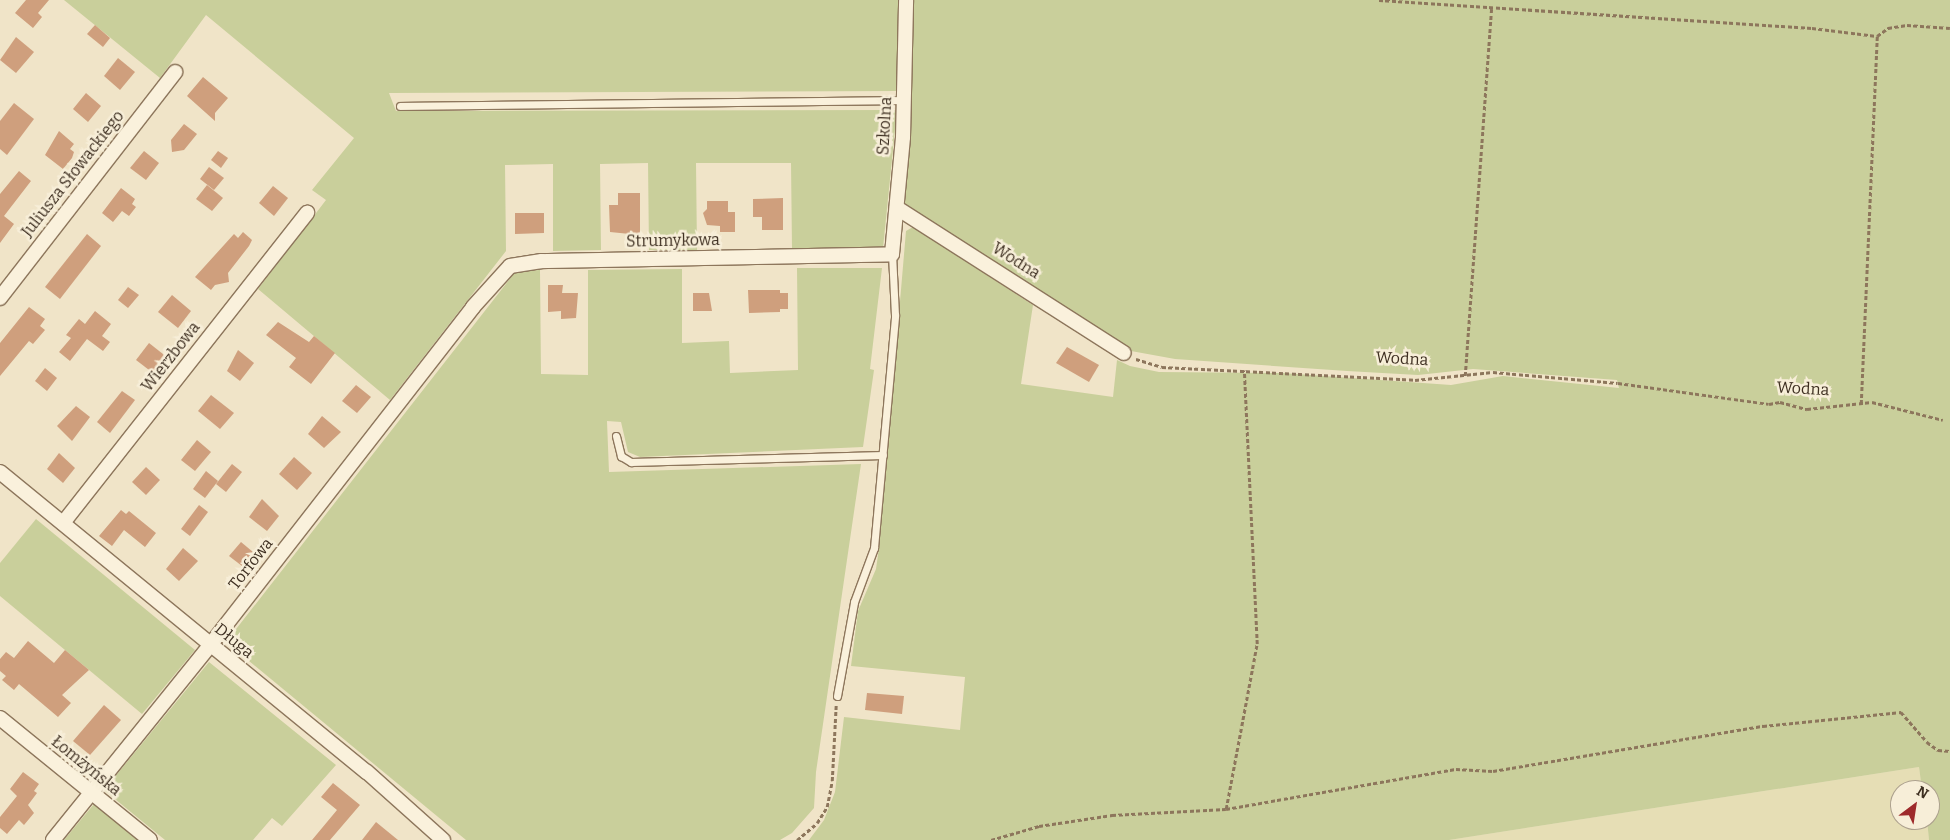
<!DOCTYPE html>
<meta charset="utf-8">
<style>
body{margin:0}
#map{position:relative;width:1950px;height:840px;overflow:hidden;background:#f0e4c8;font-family:Bitter,serif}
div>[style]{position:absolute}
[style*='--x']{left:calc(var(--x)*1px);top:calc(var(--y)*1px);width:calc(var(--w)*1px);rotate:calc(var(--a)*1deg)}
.farmland>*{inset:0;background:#e6deb5}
.green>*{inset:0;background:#c9cf9b}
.building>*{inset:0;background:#cf9f7d}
.path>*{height:2.5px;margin-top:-1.25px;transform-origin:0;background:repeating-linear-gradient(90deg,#8d765c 0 4px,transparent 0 6.5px)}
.roads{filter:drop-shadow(1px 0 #8d765c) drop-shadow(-1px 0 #8d765c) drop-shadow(0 1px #8d765c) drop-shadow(0 -1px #8d765c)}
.service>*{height:7px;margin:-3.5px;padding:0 3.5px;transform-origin:3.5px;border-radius:3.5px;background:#faf1dc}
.minor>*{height:14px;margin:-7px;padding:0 7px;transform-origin:7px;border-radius:7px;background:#faf1dc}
span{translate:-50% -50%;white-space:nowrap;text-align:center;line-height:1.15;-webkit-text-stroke:5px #f7eed8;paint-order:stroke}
.street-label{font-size:16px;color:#3d2e20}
.north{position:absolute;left:1890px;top:780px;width:50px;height:50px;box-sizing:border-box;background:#f7eed8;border:1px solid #ada18e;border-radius:50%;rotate:31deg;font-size:14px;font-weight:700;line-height:20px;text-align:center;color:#3d2e20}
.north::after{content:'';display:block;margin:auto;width:18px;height:22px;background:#9e2a2b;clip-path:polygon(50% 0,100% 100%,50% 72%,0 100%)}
</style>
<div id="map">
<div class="farmland">
<div style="clip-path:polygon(1919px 767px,1922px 790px,1900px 790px,1900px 820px,1927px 820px,1929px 840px,1449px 840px)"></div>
</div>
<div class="green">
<div style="clip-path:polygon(64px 0,898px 0,898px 91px,389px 93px,396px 111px,897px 110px,883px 248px,792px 249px,791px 163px,696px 163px,697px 250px,649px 250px,648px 163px,600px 164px,601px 250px,553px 251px,553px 164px,505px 165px,506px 251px,390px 400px,258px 289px,326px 200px,312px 190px,354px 138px,206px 15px,160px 78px)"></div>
<div style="clip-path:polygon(910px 0,1950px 0,1950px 840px,1929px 840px,1927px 820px,1930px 820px,1930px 790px,1922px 790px,1919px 767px,1449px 840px,809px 840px,824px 820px,835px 792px,844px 717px,960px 730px,965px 677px,851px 666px,858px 611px,876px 569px,879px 548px,906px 231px,913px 227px,1033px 305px,1021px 384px,1113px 397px,1117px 360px,1130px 366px,1159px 372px,1282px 373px,1451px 385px,1503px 376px,1619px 388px,1617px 380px,1473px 369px,1418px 375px,1347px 371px,1175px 359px,1131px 351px,904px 205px)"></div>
<div style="clip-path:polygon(797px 268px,882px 268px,870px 369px,874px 370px,863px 447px,640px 457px,628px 452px,621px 422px,607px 421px,609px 472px,861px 464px,816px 772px,814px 808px,792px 833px,780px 840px,466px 840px,226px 642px,516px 271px,540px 270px,541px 374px,588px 375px,588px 270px,682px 269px,682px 343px,729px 341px,730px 373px,798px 370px)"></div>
<div style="clip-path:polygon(36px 519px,195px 650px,142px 714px,0 596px,0 563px)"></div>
<div style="clip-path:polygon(209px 662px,336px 765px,282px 826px,272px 818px,253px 840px,165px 840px,104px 790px)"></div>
<div style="clip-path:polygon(94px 804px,138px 840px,64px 840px)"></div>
</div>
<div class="building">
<div style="clip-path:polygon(26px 0,49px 0,38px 13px,42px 17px,33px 28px,15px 13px)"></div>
<div style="clip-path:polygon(95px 25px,110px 38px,103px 47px,87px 34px)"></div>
<div style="clip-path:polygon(16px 37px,34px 52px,16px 73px,0 60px)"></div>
<div style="clip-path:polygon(118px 58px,135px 72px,120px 90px,104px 76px)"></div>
<div style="clip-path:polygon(203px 77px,228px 98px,215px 113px,215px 121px,187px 96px)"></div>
<div style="clip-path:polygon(86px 93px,101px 106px,88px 122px,73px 109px)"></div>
<div style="clip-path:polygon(14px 103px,34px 119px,7px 155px,0 149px,0 121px)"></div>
<div style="clip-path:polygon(184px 124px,197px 134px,184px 150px,172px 152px,171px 140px)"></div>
<div style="clip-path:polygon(59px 131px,74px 144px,70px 149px,74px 152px,72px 158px,63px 169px,45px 155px)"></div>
<div style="clip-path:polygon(144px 151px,159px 163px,146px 180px,130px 168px)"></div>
<div style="clip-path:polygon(218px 151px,228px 158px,221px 168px,211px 160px)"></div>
<div style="clip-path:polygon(209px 167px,224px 178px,214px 190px,200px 179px)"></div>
<div style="clip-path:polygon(19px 171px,31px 181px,4px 216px,14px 224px,0 243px,0 194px)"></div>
<div style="clip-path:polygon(207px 185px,223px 198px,212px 211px,196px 199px)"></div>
<div style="clip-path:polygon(273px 186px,288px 198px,274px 216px,259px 203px)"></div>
<div style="clip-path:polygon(121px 188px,135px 199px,132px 204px,136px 207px,129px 216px,122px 211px,113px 222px,102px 213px)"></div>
<div style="clip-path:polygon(618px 193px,640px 193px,640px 235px,610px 232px,609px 205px,618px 205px)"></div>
<div style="clip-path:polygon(783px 198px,783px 230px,762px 230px,762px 217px,753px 217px,753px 199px)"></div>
<div style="clip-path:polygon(707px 201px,728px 201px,728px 212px,735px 212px,735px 232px,720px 232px,720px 226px,707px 225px,703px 213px,707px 209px)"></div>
<div style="clip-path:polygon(515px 213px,544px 213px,544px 233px,515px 234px)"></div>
<div style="clip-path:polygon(243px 232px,252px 240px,249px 246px,228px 273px,229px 282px,215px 285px,211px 290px,195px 277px,234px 234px,238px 238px)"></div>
<div style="clip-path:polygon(87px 234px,101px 246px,60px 299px,45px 287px)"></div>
<div style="clip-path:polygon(548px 285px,563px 285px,562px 293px,578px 293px,576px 318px,561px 319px,561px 311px,548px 312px)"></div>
<div style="clip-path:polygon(128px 287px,139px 295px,128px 308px,118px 300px)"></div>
<div style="clip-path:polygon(748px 290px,780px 290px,780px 293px,788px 293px,788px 309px,780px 309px,780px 312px,749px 313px)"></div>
<div style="clip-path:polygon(693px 293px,709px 293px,712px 311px,693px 311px)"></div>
<div style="clip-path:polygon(172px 295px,191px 311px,178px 328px,158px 312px)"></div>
<div style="clip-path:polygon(29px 307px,45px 319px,40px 326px,45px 330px,33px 344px,29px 341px,0 376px,0 343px)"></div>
<div style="clip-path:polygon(95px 311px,111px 324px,102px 336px,110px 342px,103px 351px,87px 339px,70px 361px,59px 352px,71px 338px,66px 335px,79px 319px,85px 324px)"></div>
<div style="clip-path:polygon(278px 322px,309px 342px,314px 336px,335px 353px,311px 384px,289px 367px,296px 358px,266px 335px)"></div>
<div style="clip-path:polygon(149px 343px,168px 358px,153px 373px,136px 360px)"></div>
<div style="clip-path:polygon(1067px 347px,1099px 365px,1089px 382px,1056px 363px)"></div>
<div style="clip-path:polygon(238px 350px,254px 363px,240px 381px,227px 371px)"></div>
<div style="clip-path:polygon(45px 368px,57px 378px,47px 391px,35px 381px)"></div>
<div style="clip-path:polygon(356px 385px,371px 397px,357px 413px,342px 401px)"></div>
<div style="clip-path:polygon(122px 391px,135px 400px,110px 433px,97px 422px)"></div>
<div style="clip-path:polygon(211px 395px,234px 413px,220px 429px,198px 411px)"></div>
<div style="clip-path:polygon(76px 406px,90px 417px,72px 441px,57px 426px)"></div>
<div style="clip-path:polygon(322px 416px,341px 432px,324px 448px,308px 434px)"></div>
<div style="clip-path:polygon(197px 440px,211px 452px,195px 471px,181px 460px)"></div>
<div style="clip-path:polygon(59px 453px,75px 468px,63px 483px,47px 469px)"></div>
<div style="clip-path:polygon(294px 457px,312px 473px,297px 490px,279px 474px)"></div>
<div style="clip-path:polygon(232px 464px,242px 472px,226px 492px,216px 484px)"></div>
<div style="clip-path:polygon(146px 467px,160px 480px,146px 495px,132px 482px)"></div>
<div style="clip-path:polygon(206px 471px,218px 481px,205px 498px,193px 489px)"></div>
<div style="clip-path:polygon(262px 499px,279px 516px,267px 531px,249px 517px)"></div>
<div style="clip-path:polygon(199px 505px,208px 512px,190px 536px,181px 529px)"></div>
<div style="clip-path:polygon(121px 510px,126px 514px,129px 511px,156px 533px,145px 547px,124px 530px,112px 546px,99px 536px)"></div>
<div style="clip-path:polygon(241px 542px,253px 552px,242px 566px,229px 556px)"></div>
<div style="clip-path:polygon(183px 548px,198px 561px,179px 581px,166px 569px)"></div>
<div style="clip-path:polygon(28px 641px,54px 663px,65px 650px,89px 670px,62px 695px,71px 703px,58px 717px,19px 684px,14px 690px,2px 680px,6px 676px,0 671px,0 659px,6px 652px,14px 658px)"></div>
<div style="clip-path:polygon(867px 693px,904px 696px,902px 714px,865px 710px)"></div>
<div style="clip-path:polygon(104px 705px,121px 720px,90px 755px,73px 741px)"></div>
<div style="clip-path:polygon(23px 772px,39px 784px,34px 791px,37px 793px,28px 805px,34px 813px,24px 825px,19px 820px,7px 834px,0 828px,0 817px,17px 796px,10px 789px)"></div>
<div style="clip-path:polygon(333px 783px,360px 805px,330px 840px,312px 840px,337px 810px,321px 797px)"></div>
<div style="clip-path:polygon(376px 822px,398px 840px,362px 840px)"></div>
</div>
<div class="path">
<div style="--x:1379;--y:0;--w:434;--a:3.7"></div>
<div style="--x:1812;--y:28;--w:65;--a:7"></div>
<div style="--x:1877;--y:36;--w:14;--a:-36"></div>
<div style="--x:1888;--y:28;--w:19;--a:-9"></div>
<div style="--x:1907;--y:25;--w:43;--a:4"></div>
<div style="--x:1136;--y:359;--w:27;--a:17"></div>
<div style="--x:1162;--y:367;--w:253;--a:2.9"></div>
<div style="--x:1415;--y:380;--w:78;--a:-5.9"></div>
<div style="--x:1493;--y:372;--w:125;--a:5"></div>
<div style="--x:1618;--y:383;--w:152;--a:7.9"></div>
<div style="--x:1769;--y:404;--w:11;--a:-10"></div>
<div style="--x:1780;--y:402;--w:28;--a:15"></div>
<div style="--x:1807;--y:409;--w:65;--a:-6.1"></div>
<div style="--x:1872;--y:402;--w:73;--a:14.2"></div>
<div style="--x:1465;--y:376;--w:368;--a:-85.9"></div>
<div style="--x:1861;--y:404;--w:368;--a:-87.5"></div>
<div style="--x:1226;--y:809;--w:168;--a:-79.4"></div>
<div style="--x:1257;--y:644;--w:274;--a:-92.7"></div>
<div style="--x:797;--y:840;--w:26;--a:-40"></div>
<div style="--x:817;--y:823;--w:19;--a:-58"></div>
<div style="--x:827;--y:807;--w:26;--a:-79"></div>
<div style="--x:832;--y:781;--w:76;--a:-87"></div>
<div style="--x:991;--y:840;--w:50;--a:-16.3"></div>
<div style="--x:1039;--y:826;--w:74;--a:-8.6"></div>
<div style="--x:1112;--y:815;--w:114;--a:-3"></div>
<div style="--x:1226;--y:809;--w:233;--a:-9.9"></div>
<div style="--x:1456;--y:769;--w:37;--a:3"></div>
<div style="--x:1493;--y:771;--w:274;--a:-9.5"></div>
<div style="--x:1763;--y:726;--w:139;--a:-5.8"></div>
<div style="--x:1901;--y:712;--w:40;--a:49"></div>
<div style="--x:1927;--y:742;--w:14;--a:36"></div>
<div style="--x:1938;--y:750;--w:12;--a:5"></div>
</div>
<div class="roads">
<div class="service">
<div style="--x:400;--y:106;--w:504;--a:-0.68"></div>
<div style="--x:616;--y:436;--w:21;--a:76"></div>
<div style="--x:621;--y:456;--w:12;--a:31"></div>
<div style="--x:631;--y:462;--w:252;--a:-1.6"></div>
<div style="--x:837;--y:696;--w:96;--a:-79.7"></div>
<div style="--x:854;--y:602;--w:58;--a:-69.7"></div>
<div style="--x:874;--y:548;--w:234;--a:-84.8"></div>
<div style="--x:895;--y:315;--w:61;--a:-92.8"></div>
</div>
<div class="minor">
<div style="--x:897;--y:208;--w:269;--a:32.6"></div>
<div style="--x:0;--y:298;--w:286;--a:-52.2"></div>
<div style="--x:0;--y:472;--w:474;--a:39.3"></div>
<div style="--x:367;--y:772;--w:102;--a:41.8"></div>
<div style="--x:63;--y:523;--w:395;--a:-51.8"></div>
<div style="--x:0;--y:718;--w:193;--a:39.1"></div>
<div style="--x:53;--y:840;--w:252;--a:-51.1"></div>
<div style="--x:211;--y:644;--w:427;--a:-52.1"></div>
<div style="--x:473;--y:307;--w:55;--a:-47.9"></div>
<div style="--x:510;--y:266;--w:32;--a:-9"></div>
<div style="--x:542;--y:261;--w:350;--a:-1.1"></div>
<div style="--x:892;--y:254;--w:118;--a:-84.6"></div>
<div style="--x:903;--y:137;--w:137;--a:-88.7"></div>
</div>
</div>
<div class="street-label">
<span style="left:885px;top:126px;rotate:-87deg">Szkolna</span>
<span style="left:73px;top:174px;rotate:-52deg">Juliusza Słowackiego</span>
<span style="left:673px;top:241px;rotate:-1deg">Strumykowa</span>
<span style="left:1016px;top:261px;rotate:32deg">Wodna</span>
<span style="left:171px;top:357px;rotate:-52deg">Wierzbowa</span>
<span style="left:1402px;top:359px;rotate:3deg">Wodna</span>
<span style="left:1803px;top:389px;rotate:3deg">Wodna</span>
<span style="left:251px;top:564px;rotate:-52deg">Torfowa</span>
<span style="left:234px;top:641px;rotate:39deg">Długa</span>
<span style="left:86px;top:766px;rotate:39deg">Łomżyńska</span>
</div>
<div class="north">N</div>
</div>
